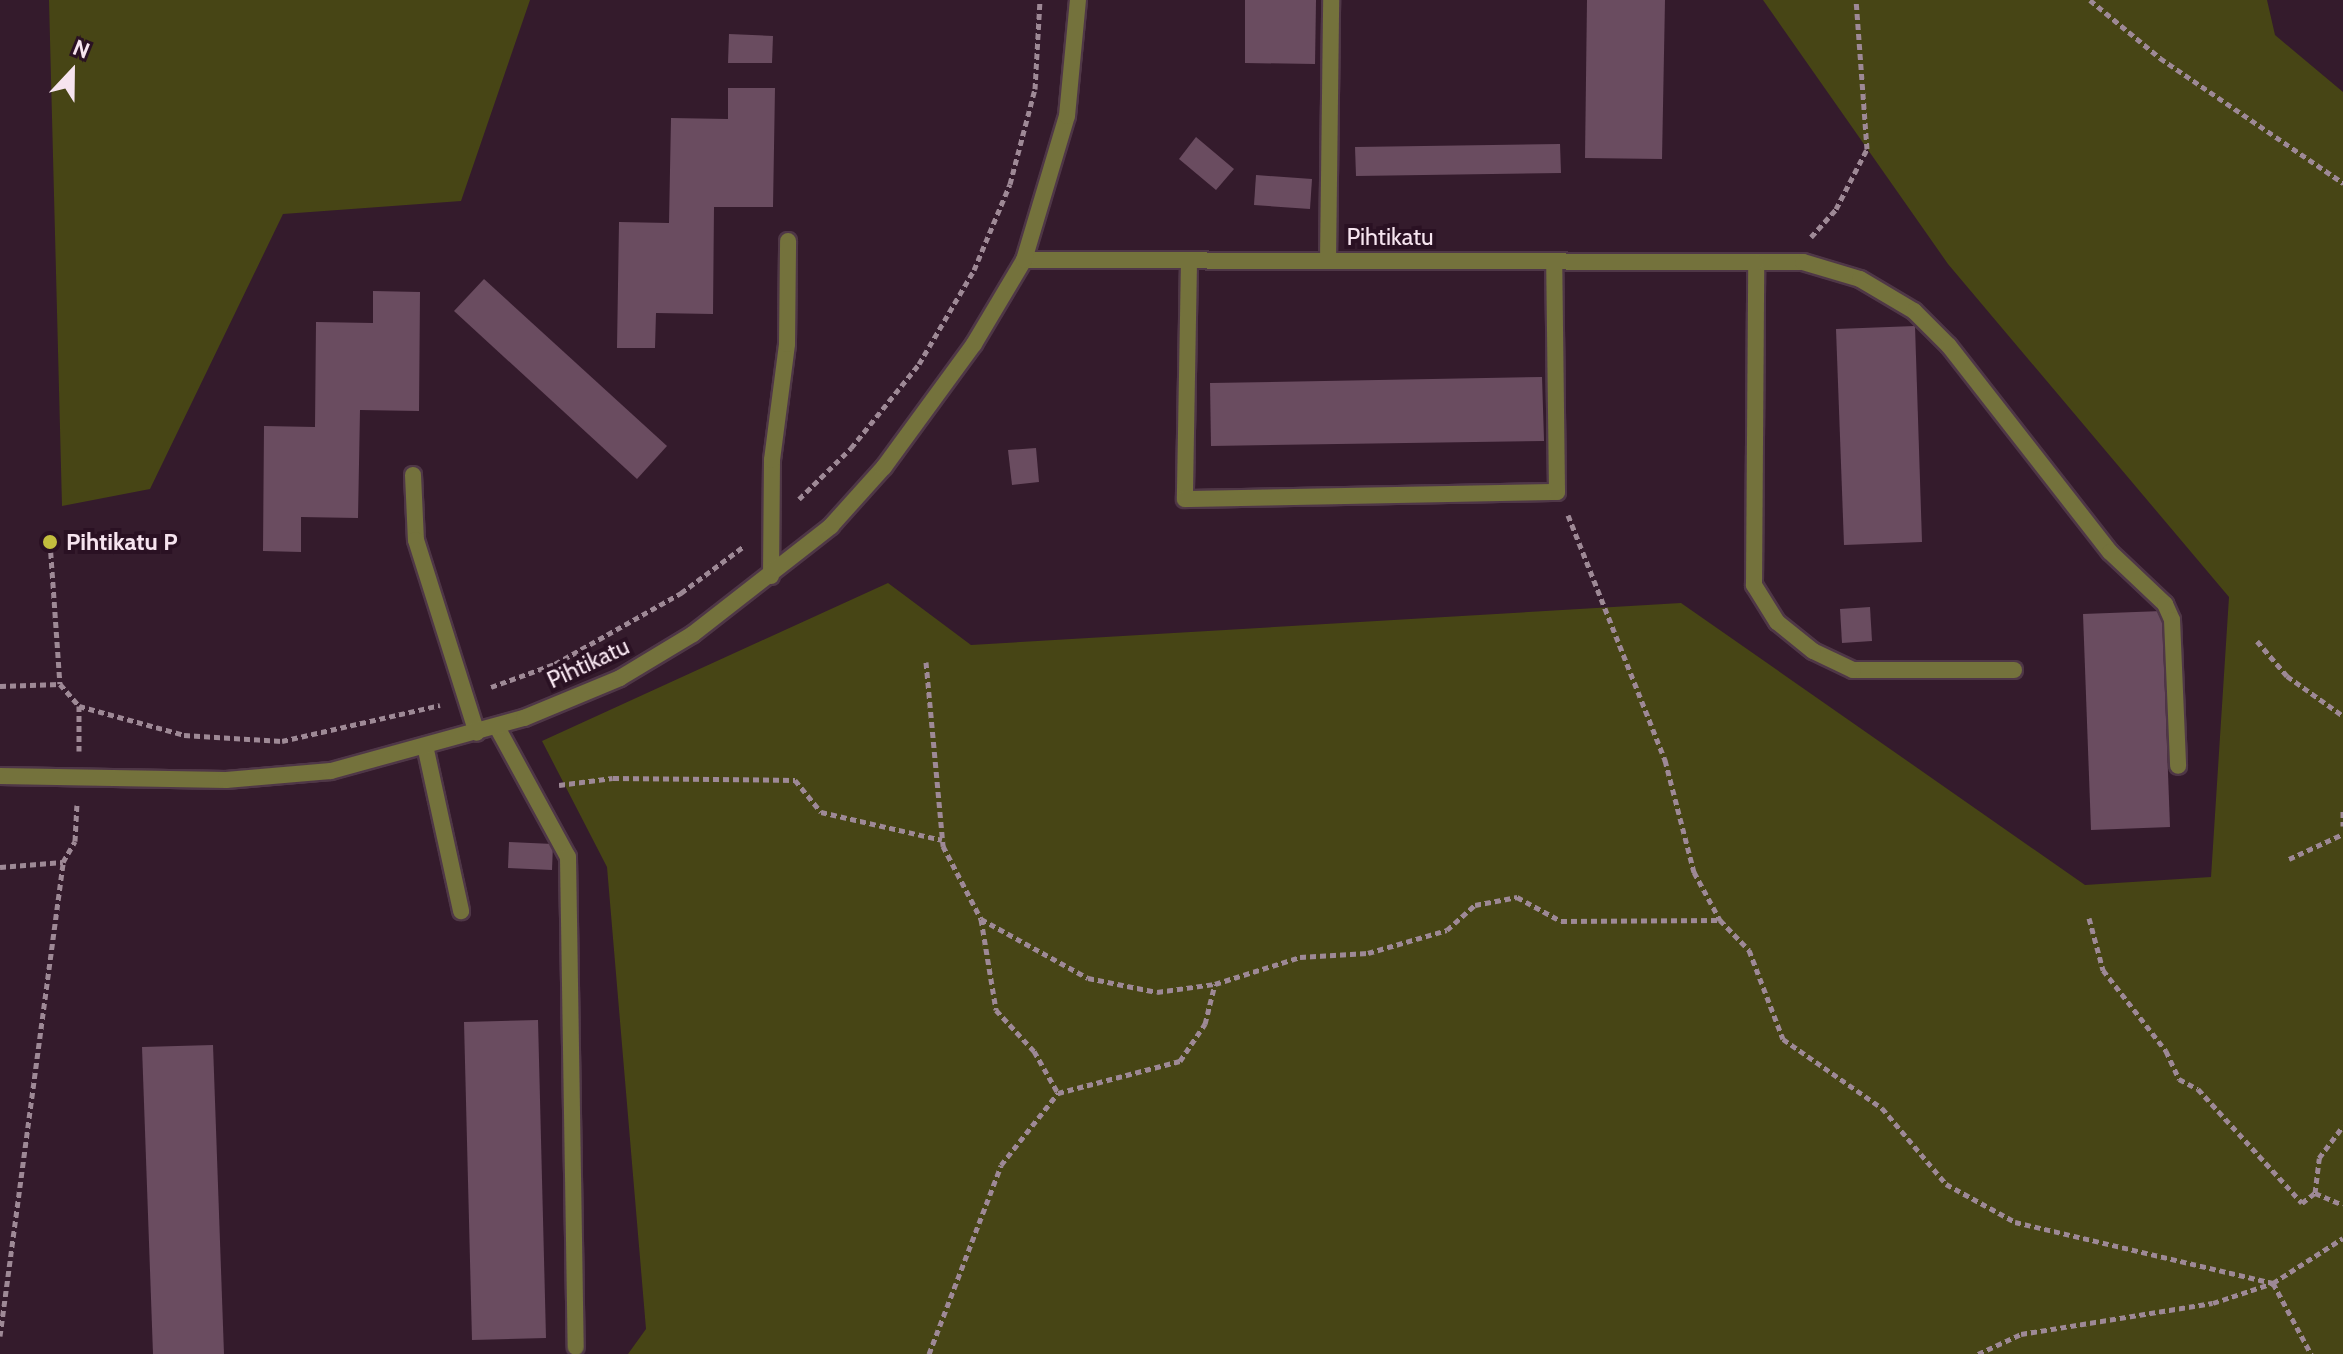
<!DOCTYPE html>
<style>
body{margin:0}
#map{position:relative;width:2343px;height:1354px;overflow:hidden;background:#341b2c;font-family:Cabin,sans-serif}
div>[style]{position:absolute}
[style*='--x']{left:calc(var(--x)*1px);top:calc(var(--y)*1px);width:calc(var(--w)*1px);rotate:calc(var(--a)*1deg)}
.green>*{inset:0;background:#474515}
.building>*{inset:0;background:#6a4c60}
.path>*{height:5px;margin-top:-2.5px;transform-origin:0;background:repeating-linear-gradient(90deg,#9e8996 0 6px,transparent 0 10px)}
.roads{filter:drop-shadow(2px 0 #4f3747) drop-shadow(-2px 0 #4f3747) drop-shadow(0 2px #4f3747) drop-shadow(0 -2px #4f3747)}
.service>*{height:16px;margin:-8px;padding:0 8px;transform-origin:8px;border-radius:8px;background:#74723c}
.minor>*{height:16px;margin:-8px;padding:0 8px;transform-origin:8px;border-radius:8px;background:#74723c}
.dots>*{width:22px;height:22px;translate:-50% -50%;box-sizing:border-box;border:4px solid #2a1123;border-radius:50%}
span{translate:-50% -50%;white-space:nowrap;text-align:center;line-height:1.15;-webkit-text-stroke:8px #2a1123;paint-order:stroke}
.street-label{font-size:24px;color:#f6e4ef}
.poi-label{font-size:24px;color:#f6e4ef;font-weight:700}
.left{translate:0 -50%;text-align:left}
.north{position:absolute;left:32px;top:32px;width:80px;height:80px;-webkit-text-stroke:6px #2a1123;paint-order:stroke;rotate:22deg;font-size:22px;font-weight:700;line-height:32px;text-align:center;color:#f6e4ef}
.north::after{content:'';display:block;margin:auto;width:28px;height:36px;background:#f6e4ef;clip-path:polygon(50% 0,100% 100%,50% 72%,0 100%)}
</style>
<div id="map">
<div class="green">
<div style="clip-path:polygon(49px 0,530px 0,461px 201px,283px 214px,150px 489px,62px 506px)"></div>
<div style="clip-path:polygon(1763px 0,2267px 0,2275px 35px,2343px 92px,2343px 1354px,628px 1354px,646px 1329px,607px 867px,542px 741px,888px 583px,971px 645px,1681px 603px,2085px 885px,2211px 877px,2229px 597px,1948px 264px)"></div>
</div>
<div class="building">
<div style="clip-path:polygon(1245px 0,1316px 0,1315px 64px,1245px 63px)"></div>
<div style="clip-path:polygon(1587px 0,1665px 0,1662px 159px,1585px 158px)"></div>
<div style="clip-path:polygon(729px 34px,773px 36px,772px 63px,728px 63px)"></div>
<div style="clip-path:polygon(728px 88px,775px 88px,773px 207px,714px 207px,713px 314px,656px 313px,655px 348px,617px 348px,619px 222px,669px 223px,671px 118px,728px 119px)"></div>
<div style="clip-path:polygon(1196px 137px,1234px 169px,1216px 190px,1179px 159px)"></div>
<div style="clip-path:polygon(1560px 144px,1561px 173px,1356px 176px,1355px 147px)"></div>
<div style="clip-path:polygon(1256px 175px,1312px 179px,1310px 209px,1254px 205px)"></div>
<div style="clip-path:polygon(484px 279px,667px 446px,637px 479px,454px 311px)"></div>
<div style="clip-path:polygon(373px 291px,420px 292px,419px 411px,360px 410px,358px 518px,301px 517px,301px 552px,263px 551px,264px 426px,315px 427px,316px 322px,373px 323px)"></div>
<div style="clip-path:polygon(1915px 326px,1922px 542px,1844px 545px,1836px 329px)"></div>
<div style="clip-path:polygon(1542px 377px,1544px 441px,1211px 446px,1210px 383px)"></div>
<div style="clip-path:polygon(1036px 448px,1039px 482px,1012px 485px,1008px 450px)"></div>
<div style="clip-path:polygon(1870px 607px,1872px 641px,1842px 643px,1840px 609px)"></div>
<div style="clip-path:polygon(2162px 611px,2170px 827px,2091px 830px,2083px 614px)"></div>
<div style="clip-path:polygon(509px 842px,553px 844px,552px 870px,508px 868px)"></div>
<div style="clip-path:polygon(538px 1020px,546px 1338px,472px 1340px,464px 1022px)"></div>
<div style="clip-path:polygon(213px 1045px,224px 1354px,153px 1354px,142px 1047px)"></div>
</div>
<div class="path">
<div style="--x:2090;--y:0;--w:91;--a:39.6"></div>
<div style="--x:2160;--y:58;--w:222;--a:34.3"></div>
<div style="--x:1811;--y:237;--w:38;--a:-48"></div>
<div style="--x:1836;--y:209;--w:68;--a:-62.7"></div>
<div style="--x:1867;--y:149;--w:149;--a:-94.2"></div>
<div style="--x:799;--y:499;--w:73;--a:-44.4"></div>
<div style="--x:851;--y:448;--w:108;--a:-51"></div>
<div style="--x:919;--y:364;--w:109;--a:-59.7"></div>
<div style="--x:974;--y:270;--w:93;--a:-67.3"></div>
<div style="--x:1010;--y:184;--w:98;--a:-75.3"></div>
<div style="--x:1035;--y:89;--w:89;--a:-86.8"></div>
<div style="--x:1568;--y:515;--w:264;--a:68.4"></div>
<div style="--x:1665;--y:760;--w:116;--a:75.5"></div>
<div style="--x:1694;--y:872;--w:55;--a:61.6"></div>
<div style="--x:1720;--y:920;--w:42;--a:46"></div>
<div style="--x:1749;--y:950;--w:95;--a:69.1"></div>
<div style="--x:1783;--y:1039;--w:121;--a:34.9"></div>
<div style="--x:1882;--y:1108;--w:99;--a:49.9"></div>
<div style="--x:1946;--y:1184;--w:79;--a:28.8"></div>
<div style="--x:2015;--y:1222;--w:265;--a:13.3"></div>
<div style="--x:2273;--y:1283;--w:81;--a:61.8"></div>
<div style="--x:50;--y:542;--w:142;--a:86"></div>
<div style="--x:2257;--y:641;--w:46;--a:49.4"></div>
<div style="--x:2287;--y:676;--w:69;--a:35.5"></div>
<div style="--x:926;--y:662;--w:185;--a:84.7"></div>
<div style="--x:943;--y:846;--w:82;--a:62.5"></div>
<div style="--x:981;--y:919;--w:92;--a:80.6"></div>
<div style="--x:996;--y:1010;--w:56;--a:47.2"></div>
<div style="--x:1034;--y:1051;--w:48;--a:60.3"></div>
<div style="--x:0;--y:686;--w:60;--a:-1.9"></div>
<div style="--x:60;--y:684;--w:29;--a:49"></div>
<div style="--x:79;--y:706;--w:109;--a:15.4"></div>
<div style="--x:184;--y:735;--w:98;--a:3.5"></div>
<div style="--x:282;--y:741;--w:162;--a:-12.8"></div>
<div style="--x:491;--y:687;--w:68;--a:-19.8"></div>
<div style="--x:555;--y:664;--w:145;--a:-29.4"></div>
<div style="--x:681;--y:593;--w:77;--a:-36.6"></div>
<div style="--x:79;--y:751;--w:45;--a:-90"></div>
<div style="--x:559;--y:785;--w:54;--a:-7.4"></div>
<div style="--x:613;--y:778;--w:182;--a:0.6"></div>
<div style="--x:795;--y:780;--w:41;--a:50.9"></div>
<div style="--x:821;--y:812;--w:124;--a:13"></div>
<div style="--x:2343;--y:811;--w:15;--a:90"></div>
<div style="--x:2289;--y:859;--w:60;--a:-24.8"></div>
<div style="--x:0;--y:867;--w:63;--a:-4.5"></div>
<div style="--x:2089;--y:918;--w:54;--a:74.9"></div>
<div style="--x:2103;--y:970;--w:103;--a:52.1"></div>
<div style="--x:2166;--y:1051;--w:31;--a:65"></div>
<div style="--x:2179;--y:1079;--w:21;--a:28"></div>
<div style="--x:2198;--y:1089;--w:154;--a:47.6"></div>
<div style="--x:2302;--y:1203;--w:16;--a:-38"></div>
<div style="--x:2315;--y:1193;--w:30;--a:23"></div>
<div style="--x:981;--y:919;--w:122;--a:28.9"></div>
<div style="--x:1088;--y:978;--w:70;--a:11.5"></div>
<div style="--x:1157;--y:992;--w:59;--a:-7.9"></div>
<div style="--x:1215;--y:984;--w:89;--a:-17.6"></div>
<div style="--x:1300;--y:957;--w:68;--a:-3.4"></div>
<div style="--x:1368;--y:953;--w:82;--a:-16.2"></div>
<div style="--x:1447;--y:930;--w:38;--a:-42"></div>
<div style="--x:1475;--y:905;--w:43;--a:-10.8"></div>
<div style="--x:1517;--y:897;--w:50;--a:28.6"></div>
<div style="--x:1561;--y:921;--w:158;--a:-0.4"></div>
<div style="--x:2315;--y:1193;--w:35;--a:-83"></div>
<div style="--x:2319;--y:1158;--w:40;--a:-53"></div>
<div style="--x:0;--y:1336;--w:478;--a:-82.4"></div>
<div style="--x:63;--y:862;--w:24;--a:-60"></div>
<div style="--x:75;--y:841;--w:36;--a:-87"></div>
<div style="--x:929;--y:1354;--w:202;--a:-69.1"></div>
<div style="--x:1001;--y:1165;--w:92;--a:-51.6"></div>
<div style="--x:1058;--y:1093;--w:126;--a:-14.7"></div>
<div style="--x:1180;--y:1061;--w:45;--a:-56"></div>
<div style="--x:1205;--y:1024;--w:41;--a:-76"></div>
<div style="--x:1978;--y:1354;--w:47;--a:-24.9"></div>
<div style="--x:2021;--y:1334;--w:194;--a:-9.2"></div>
<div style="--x:2213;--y:1303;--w:63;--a:-18.4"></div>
<div style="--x:2273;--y:1283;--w:83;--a:-32.7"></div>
</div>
<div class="roads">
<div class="service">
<div style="--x:1189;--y:261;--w:238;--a:91"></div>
<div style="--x:1185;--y:499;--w:372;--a:-1.1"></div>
<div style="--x:1557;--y:492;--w:230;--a:-90.7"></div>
<div style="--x:1328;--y:261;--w:261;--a:-89.3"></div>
<div style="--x:413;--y:475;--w:65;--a:87.4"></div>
<div style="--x:416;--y:540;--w:202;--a:72.5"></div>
<div style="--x:771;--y:576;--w:116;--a:-89.5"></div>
<div style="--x:772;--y:460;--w:117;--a:-82.6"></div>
<div style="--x:787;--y:344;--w:103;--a:-89.4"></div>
<div style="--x:2014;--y:670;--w:161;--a:180"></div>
<div style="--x:1853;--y:670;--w:44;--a:-154.6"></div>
<div style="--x:1813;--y:651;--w:46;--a:-141.1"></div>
<div style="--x:1777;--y:622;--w:44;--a:-121.9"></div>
<div style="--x:1754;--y:585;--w:323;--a:-89.6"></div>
<div style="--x:1756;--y:262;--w:47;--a:0"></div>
<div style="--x:1803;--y:262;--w:59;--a:16.6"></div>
<div style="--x:1860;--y:279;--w:63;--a:30.7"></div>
<div style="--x:1914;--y:311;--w:49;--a:45"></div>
<div style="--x:1949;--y:346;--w:261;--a:52"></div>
<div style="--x:2110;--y:552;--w:76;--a:43.4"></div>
<div style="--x:2165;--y:604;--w:17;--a:66"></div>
<div style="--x:2172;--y:620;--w:146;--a:87.6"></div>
<div style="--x:497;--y:727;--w:148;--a:61.4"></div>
<div style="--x:568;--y:857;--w:490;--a:89.1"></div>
<div style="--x:426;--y:750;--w:165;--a:77.7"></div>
</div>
<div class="minor">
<div style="--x:1024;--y:260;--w:732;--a:0.16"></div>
<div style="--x:0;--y:776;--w:226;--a:1"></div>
<div style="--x:226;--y:780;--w:105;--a:-4.9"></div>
<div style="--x:331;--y:771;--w:200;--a:-15.4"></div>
<div style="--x:524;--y:718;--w:104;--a:-22.6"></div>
<div style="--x:620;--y:678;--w:85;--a:-31.1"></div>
<div style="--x:693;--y:634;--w:175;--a:-38"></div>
<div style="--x:831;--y:526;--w:79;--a:-48.1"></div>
<div style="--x:884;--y:467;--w:152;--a:-53.8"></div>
<div style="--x:974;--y:344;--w:98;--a:-59.2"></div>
<div style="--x:1024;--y:260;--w:150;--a:-73.4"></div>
<div style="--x:1067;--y:116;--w:117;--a:-84.6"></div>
</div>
</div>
<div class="dots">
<div style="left:50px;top:542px;background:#c3bd3e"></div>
</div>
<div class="street-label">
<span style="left:1390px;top:237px">Pihtikatu</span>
<span style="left:588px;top:663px;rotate:-25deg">Pihtikatu</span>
</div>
<div class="poi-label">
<span class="left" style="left:66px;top:542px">Pihtikatu P</span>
</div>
<div class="north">N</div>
</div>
